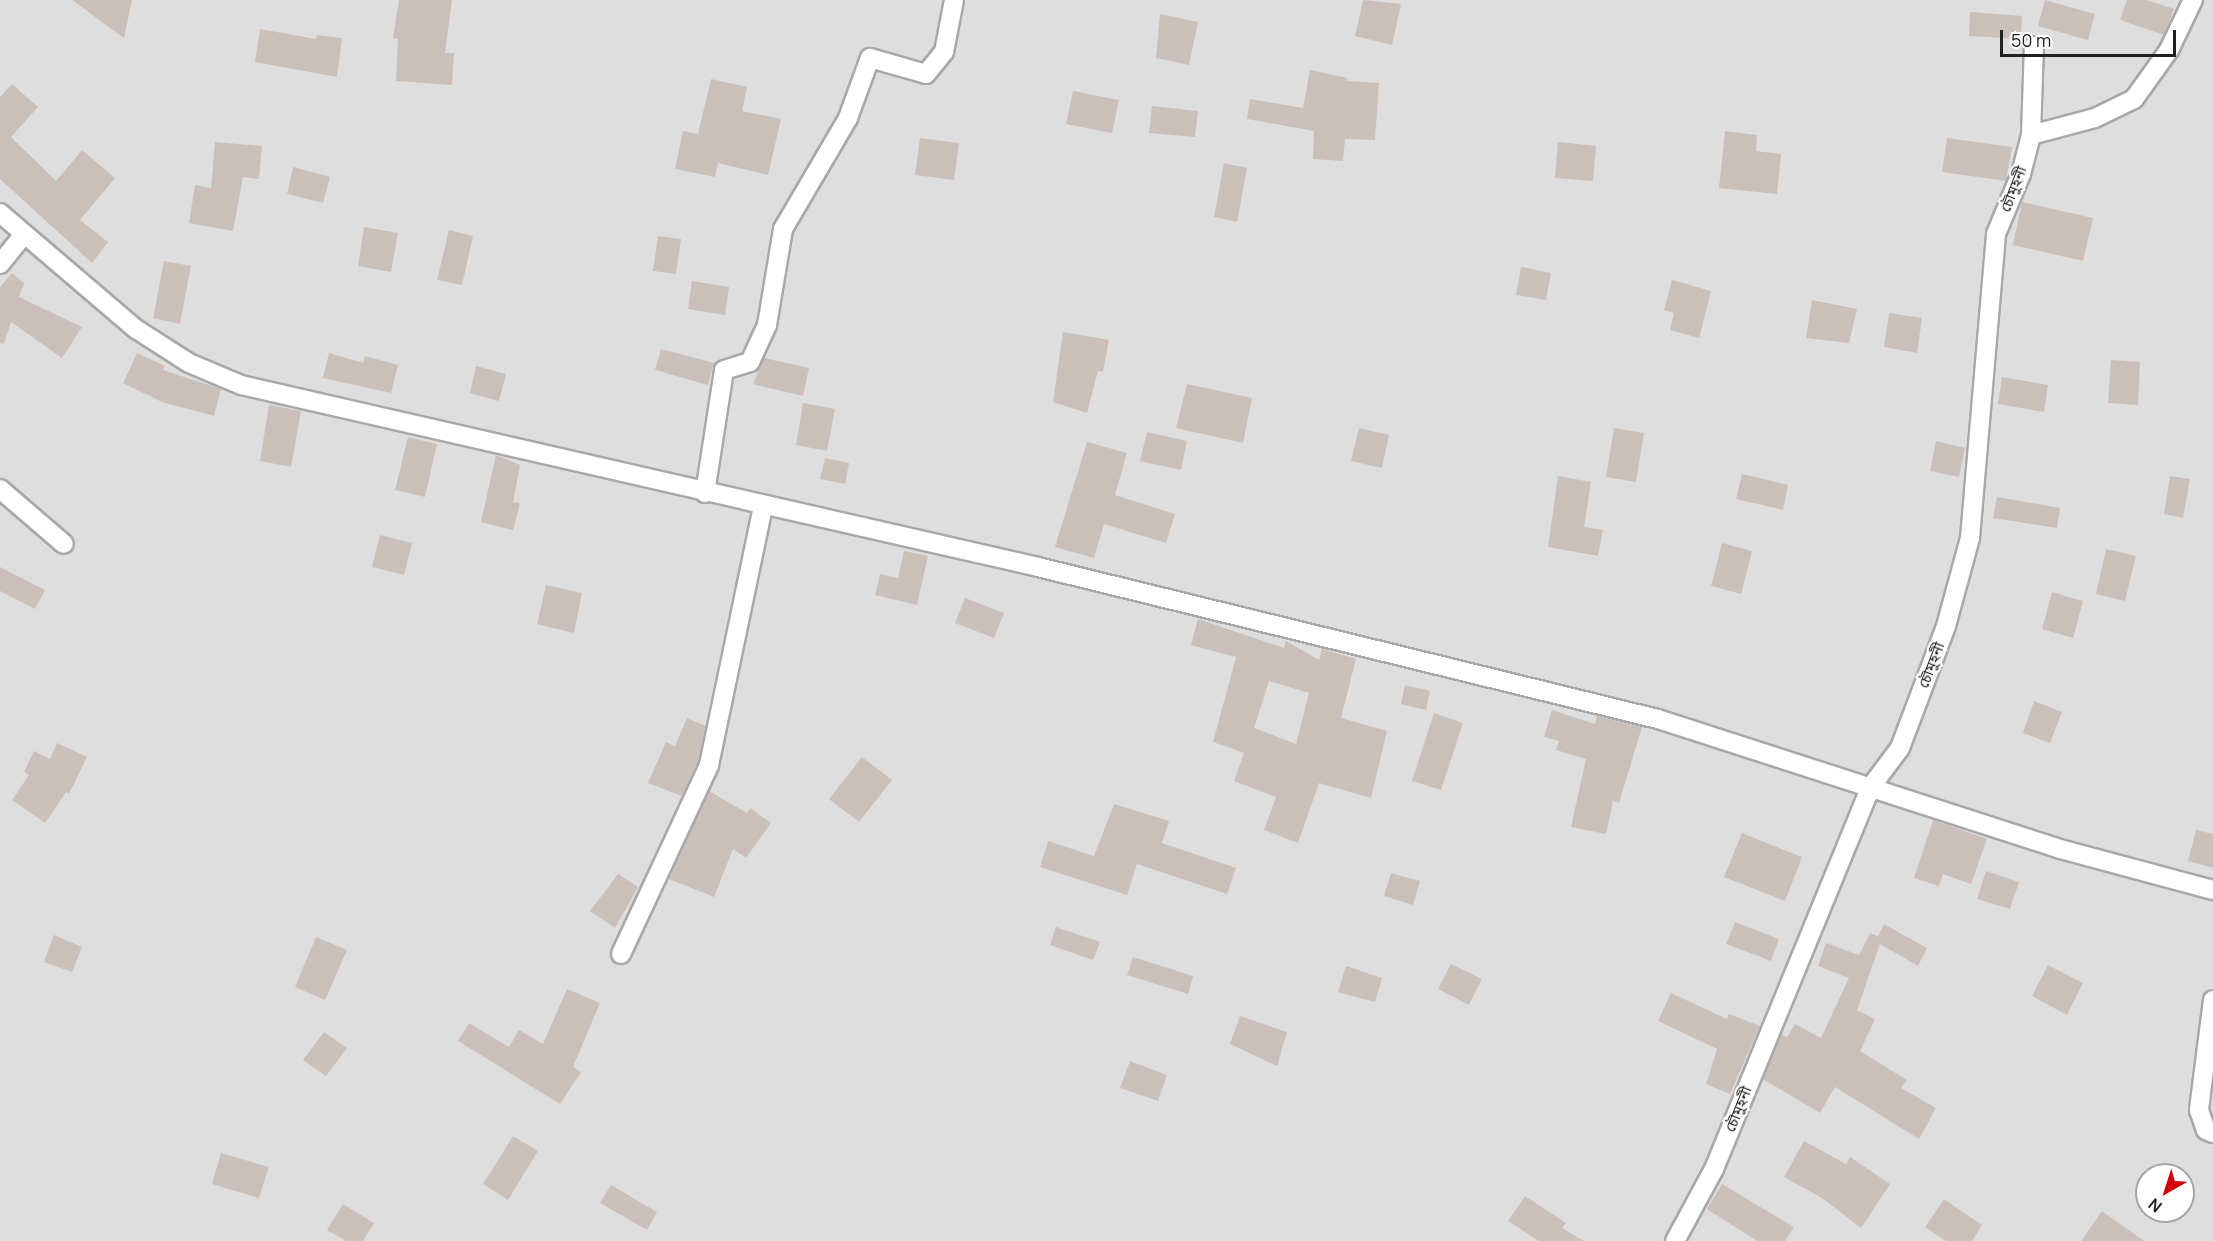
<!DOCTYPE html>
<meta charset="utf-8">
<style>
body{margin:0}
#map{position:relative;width:2213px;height:1241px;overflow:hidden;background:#f2ede7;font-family:Manrope,"Noto Sans Bengali",sans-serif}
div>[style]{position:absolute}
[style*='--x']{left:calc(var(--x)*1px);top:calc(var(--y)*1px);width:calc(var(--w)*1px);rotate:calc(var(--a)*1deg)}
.residential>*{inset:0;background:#dfdede}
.building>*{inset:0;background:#cac0b9}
.roads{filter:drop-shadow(2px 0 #a8a8a8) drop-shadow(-2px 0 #a8a8a8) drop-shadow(0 2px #a8a8a8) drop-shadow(0 -2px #a8a8a8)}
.street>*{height:18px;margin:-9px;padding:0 9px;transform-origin:9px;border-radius:9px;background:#fff}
span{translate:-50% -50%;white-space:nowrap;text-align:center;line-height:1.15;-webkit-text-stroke:4.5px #fff;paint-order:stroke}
.street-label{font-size:15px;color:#212121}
.north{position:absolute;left:2135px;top:1163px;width:60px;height:60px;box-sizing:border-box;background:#fff;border:2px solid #a6a6a6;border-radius:50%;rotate:219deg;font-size:16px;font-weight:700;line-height:24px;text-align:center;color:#212121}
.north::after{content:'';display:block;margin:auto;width:21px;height:27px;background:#d10009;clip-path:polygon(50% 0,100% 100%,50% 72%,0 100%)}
.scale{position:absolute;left:2000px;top:30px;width:176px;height:27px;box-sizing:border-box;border:3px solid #212121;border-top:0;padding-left:8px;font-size:18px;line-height:21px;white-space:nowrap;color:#212121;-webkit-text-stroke:4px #fff;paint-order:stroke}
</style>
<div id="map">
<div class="residential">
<div style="clip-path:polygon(evenodd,0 0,2213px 0,2213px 1241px,0 1241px,0 0,2147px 1175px,2183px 1175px,2183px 1211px,2147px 1211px,2147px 1175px)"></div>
</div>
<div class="building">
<div style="clip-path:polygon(72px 0,132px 0,124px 38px)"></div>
<div style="clip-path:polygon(399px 0,452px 0,445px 53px,454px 53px,452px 85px,396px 81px,398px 39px,393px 38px)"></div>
<div style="clip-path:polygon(1363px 0,1401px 4px,1392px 45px,1355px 36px)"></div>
<div style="clip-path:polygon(2045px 0,2095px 14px,2088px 40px,2038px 26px)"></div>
<div style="clip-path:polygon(2127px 0,2147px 0,2174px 9px,2164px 35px,2120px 20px)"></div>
<div style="clip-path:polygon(1970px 12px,2022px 16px,2021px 39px,1969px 36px)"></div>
<div style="clip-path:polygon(1160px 14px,1198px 22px,1189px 65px,1156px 58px)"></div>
<div style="clip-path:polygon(260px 29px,316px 39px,317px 35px,342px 38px,337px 77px,255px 62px)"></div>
<div style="clip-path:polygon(1310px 70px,1348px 78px,1347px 81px,1379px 83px,1375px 140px,1345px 139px,1343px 161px,1313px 159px,1314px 131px,1247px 119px,1250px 99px,1303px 108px)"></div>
<div style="clip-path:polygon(711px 79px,747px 87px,742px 111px,781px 119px,768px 175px,718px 163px,715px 177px,675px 169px,683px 131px,698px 134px)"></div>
<div style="clip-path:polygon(12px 84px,38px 107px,11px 137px,56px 181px,82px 150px,115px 178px,80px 220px,108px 242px,92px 263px,0 179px,0 97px)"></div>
<div style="clip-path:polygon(1073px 91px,1119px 100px,1112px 133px,1066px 124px)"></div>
<div style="clip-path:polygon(1152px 106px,1198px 111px,1195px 137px,1149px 133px)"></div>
<div style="clip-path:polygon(1725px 131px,1757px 135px,1756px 151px,1781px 154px,1777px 194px,1719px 188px)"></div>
<div style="clip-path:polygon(920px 138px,959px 143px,954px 180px,915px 175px)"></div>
<div style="clip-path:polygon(1947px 138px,2012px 147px,2006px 181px,1942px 172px)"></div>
<div style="clip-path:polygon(215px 142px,262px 146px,259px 179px,243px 177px,233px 231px,189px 223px,195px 185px,211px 188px)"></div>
<div style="clip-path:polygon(1558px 142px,1596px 146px,1593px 181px,1555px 178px)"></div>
<div style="clip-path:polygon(1224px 163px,1247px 168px,1237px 222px,1214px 217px)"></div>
<div style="clip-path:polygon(293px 167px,330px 177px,323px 203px,287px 194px)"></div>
<div style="clip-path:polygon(2022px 202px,2093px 218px,2083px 261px,2013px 245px)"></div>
<div style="clip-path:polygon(364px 227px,398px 233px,391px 272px,358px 266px)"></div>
<div style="clip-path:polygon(449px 230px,473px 236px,462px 285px,437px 280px)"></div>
<div style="clip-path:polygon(658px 236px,681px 239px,676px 274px,653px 271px)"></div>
<div style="clip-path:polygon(164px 261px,191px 266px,180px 324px,153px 318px)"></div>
<div style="clip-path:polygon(1521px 267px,1551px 273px,1546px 300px,1516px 295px)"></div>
<div style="clip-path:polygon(12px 273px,24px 283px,19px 297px,82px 327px,62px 358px,11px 322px,4px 344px,0 343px,0 287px)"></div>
<div style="clip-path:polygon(1672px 280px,1711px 291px,1699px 338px,1670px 330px,1674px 313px,1664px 310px)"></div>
<div style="clip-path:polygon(692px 281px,729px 287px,725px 315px,688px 309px)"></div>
<div style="clip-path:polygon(1812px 300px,1857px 309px,1849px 343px,1806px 338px)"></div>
<div style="clip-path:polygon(1889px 313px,1922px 318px,1917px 353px,1884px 347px)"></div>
<div style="clip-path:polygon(1063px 332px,1109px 340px,1103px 372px,1098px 371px,1087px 413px,1053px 402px)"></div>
<div style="clip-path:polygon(661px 349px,714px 363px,708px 385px,655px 370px)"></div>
<div style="clip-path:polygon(137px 353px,165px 366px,163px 370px,221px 389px,214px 416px,162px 402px,123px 383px)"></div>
<div style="clip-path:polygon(329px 353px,363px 363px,365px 356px,398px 365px,391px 393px,323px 378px)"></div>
<div style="clip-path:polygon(764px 358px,809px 368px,803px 396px,753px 384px)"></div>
<div style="clip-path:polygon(2111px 360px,2140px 362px,2138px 405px,2108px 403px)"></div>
<div style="clip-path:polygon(476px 366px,506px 374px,499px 401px,470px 393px)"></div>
<div style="clip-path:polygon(2002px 377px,2048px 385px,2044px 412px,1998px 404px)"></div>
<div style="clip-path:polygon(1187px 384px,1252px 398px,1243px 443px,1176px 428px)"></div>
<div style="clip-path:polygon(803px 403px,835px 409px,827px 451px,796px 445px)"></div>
<div style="clip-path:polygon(269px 405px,301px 411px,291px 467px,260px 461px)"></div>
<div style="clip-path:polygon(1359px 428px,1389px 435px,1382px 468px,1351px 461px)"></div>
<div style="clip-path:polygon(1614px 428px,1644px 433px,1636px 482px,1606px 477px)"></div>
<div style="clip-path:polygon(1147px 432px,1187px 441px,1181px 470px,1140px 461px)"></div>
<div style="clip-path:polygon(408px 437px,437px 444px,425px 497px,395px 490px)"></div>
<div style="clip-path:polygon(1936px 441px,1965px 448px,1959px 477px,1930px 471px)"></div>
<div style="clip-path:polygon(1087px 442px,1127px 453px,1115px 495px,1175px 514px,1166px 543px,1104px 524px,1094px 558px,1055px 547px)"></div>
<div style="clip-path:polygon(496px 455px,520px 465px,513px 502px,520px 503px,513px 530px,481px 522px)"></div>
<div style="clip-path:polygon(825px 458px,849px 463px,845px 484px,820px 479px)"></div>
<div style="clip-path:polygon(1742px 474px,1788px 485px,1783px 510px,1736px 499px)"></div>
<div style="clip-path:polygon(1558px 476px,1591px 482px,1584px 527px,1603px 530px,1598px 556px,1548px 547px)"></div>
<div style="clip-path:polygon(2170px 476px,2190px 479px,2183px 518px,2164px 514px)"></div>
<div style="clip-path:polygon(1997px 497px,2060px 508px,2057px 528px,1993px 518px)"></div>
<div style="clip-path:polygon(380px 535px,412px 543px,404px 575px,372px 567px)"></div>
<div style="clip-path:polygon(1722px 543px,1752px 551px,1741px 594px,1711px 586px)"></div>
<div style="clip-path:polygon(2106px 549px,2136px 556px,2125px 601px,2096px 594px)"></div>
<div style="clip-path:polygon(904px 551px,928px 556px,917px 605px,875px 595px,880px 574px,898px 578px)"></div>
<div style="clip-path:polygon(0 567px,45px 590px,35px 609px,0 591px)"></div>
<div style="clip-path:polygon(546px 585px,582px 593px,574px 633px,537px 624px)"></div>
<div style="clip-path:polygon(2052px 592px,2083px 601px,2073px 638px,2042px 629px)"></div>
<div style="clip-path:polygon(965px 598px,1004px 613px,994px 638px,955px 623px)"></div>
<div style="clip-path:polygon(evenodd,1198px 619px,1284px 648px,1286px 641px,1319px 660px,1322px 649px,1356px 659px,1341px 718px,1387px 731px,1371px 798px,1319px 783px,1298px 843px,1264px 830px,1276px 797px,1234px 781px,1244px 753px,1213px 742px,1236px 657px,1191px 645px,1198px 619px,1269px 681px,1309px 693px,1296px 744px,1254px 728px,1269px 681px)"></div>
<div style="clip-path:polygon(1405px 685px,1430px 691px,1426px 710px,1401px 704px)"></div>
<div style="clip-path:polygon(2034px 701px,2062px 712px,2050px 743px,2023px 733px)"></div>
<div style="clip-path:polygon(1552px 710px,1595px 724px,1597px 716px,1642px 727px,1619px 803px,1613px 801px,1606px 834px,1571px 827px,1586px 759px,1556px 750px,1559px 741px,1544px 737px)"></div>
<div style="clip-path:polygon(1434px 713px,1463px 723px,1441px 790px,1412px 781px)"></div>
<div style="clip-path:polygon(687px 718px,706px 726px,698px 761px,682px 796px,648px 783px,666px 742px,675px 746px)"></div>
<div style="clip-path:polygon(57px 743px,87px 757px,69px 794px,66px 792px,45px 823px,12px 800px,29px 775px,24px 772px,34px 751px,50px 759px)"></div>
<div style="clip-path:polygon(862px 757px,892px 780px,859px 822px,829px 799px)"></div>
<div style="clip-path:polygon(709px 791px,747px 813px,750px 808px,771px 823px,746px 858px,733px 849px,714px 897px,669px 879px)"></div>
<div style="clip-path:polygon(1114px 804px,1169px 821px,1162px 843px,1236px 868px,1227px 894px,1137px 864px,1127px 895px,1040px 867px,1048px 841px,1094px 856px)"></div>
<div style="clip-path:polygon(1933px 820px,1987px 839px,1971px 884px,1943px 874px,1939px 886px,1914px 878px)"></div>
<div style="clip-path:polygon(2196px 830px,2213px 834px,2213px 868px,2188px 861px)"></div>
<div style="clip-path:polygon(1742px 833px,1802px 857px,1785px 901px,1724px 877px)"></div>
<div style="clip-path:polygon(1986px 871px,2019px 882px,2010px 909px,1977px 899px)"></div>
<div style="clip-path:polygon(1391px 873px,1420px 881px,1413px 905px,1384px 896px)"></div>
<div style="clip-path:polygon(618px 874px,638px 887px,615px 928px,590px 911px)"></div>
<div style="clip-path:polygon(1735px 922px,1779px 939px,1771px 961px,1726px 944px)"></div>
<div style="clip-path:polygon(1884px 924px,1927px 948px,1918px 966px,1880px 944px,1857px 1010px,1875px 1019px,1860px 1051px,1907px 1080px,1901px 1088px,1936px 1108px,1919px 1139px,1835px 1087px,1820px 1113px,1763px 1079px,1781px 1035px,1787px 1037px,1795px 1024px,1821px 1038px,1849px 978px,1818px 966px,1826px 943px,1859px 955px,1870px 933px,1878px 936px)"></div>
<div style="clip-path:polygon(1056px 927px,1100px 942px,1093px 960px,1050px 945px)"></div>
<div style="clip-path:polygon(54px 935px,82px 947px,72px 972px,44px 962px)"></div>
<div style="clip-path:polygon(316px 937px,347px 950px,325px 1000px,295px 987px)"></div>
<div style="clip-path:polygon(1133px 957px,1193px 976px,1188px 994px,1127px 975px)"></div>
<div style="clip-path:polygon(1451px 964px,1482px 979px,1469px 1005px,1438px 989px)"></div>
<div style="clip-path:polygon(2048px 965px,2083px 983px,2067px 1015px,2032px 996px)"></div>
<div style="clip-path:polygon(1346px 966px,1382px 978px,1375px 1002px,1338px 992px)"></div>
<div style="clip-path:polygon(567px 989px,600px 1003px,573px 1067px,581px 1072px,560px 1104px,458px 1041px,469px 1023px,509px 1047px,519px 1030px,543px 1044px)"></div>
<div style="clip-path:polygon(1671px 993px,1727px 1019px,1729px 1014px,1760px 1026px,1730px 1094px,1706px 1084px,1717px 1049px,1658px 1021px)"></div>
<div style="clip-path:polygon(1240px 1016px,1287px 1032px,1277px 1066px,1230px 1044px)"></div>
<div style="clip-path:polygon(324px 1032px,347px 1048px,326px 1076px,303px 1060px)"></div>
<div style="clip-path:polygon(1130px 1061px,1167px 1075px,1158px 1101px,1120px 1088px)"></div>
<div style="clip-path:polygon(513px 1136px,538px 1151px,508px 1200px,483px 1184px)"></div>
<div style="clip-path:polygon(1804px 1141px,1846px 1164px,1850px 1157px,1890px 1184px,1861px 1228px,1822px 1198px,1784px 1177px)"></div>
<div style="clip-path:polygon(221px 1153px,269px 1167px,259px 1198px,212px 1184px)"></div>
<div style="clip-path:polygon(1722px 1184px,1794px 1227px,1785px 1241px,1757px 1241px,1707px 1209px)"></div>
<div style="clip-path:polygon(611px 1185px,657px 1212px,647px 1230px,600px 1203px)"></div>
<div style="clip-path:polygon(1525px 1196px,1566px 1223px,1562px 1228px,1584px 1241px,1539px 1241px,1508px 1221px)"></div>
<div style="clip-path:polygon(1944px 1199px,1982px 1225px,1972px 1241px,1946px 1241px,1925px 1227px)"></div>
<div style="clip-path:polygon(343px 1204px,374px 1223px,363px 1241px,346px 1241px,327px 1230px)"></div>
<div style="clip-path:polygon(2102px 1211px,2144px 1241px,2081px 1241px)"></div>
</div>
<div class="roads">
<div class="street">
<div style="--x:2031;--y:135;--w:66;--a:-14.9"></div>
<div style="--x:2095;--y:118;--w:43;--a:-26"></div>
<div style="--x:2134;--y:99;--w:60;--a:-54.5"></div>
<div style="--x:2169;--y:50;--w:55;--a:-64.4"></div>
<div style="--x:0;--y:213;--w:179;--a:40.5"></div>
<div style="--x:136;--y:329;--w:63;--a:32.7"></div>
<div style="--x:189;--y:363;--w:56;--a:22.9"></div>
<div style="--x:241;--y:385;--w:818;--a:12.86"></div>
<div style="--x:1038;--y:567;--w:638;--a:13.78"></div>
<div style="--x:1658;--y:719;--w:422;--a:17.9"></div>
<div style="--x:2060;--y:849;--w:158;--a:15"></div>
<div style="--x:0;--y:264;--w:36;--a:-51"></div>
<div style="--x:0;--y:489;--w:84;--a:40.7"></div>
<div style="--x:705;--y:493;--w:124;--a:-81.2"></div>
<div style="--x:724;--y:370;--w:27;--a:-17"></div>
<div style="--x:750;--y:362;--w:41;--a:-65.3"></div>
<div style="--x:767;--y:325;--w:97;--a:-80.5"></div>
<div style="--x:783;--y:229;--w:129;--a:-59.6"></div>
<div style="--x:848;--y:118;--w:64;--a:-69.9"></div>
<div style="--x:870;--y:58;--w:58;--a:15.9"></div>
<div style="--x:926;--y:74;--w:28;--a:-51"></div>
<div style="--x:944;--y:52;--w:53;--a:-79.1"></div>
<div style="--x:621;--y:954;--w:208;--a:-65"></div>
<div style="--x:709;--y:765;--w:265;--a:-78.2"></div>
<div style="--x:2213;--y:1000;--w:111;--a:97.3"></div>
<div style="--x:2199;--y:1110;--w:21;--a:71"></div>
<div style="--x:2206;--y:1130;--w:8;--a:23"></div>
<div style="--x:1675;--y:1241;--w:82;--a:-61.6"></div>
<div style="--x:1714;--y:1169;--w:412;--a:-67.7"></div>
<div style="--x:1870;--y:788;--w:50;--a:-53.1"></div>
<div style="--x:1900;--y:748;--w:130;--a:-69.3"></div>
<div style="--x:1946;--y:626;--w:91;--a:-74.7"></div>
<div style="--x:1970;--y:538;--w:305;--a:-85.1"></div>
<div style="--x:1996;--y:234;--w:65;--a:-67.4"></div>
<div style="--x:2021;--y:174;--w:40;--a:-75.6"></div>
<div style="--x:2031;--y:135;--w:89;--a:-88.1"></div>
</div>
</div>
<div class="street-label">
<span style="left:2013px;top:189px;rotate:-69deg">চৌমুহনী</span>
<span style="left:1931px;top:665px;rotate:-69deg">চৌমুহনী</span>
<span style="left:1738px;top:1109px;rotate:-68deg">চৌমুহনী</span>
</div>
<div class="north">N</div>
<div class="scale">50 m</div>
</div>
